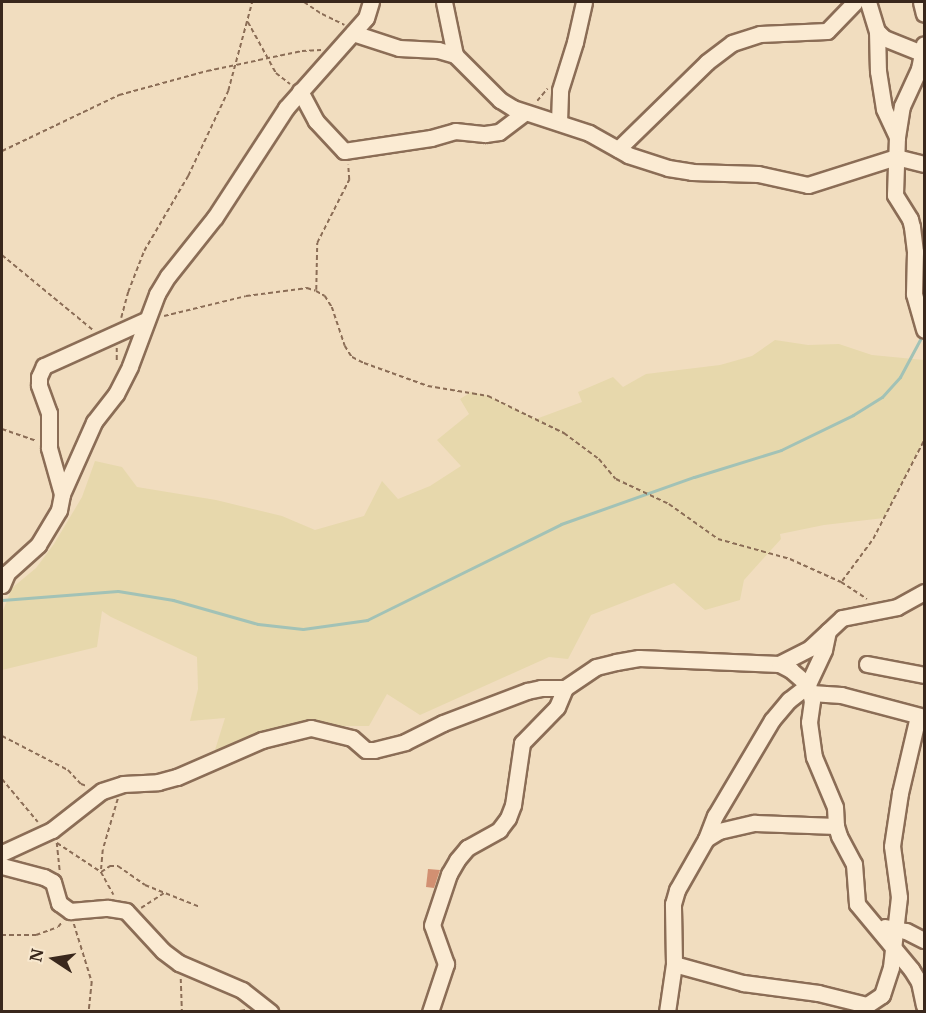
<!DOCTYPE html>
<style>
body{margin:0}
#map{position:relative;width:926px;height:1013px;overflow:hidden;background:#f1ddbf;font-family:Merriweather,serif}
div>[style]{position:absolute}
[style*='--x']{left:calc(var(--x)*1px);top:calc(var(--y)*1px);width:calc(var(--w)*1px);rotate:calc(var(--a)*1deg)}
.farmland>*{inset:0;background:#e7d8ac}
.stream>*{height:3px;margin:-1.5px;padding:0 1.5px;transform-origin:1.5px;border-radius:1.5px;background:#a2c2b6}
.building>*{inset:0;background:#d29072}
.path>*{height:1.5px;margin-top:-0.75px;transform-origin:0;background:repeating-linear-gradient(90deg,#8b6d56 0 4.5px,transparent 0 7.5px)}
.roads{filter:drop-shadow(2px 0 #8b6d56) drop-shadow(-2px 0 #8b6d56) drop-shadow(0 2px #8b6d56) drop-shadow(0 -2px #8b6d56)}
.minor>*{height:15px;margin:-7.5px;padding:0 7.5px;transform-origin:7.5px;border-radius:7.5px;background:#fbebd3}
span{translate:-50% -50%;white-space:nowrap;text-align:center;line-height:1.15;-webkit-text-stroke:4.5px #f8e8cf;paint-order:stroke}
.frame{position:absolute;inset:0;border:3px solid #39271c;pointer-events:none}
.north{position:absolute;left:24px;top:929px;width:60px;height:60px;-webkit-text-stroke:4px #f8e8cf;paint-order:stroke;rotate:282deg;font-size:16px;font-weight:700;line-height:24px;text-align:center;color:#39271c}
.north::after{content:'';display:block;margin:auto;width:21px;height:27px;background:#39271c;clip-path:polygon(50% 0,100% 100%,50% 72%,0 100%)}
</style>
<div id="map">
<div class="farmland">
<div style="clip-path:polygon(775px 340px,808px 345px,839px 344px,872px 355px,924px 360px,924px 434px,923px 442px,884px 518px,824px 525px,780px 534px,781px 539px,744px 580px,740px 600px,705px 610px,674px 583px,591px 615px,568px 659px,549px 657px,420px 715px,387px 694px,369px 726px,311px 726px,260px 733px,215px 750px,225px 718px,190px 721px,198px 689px,197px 657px,111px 617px,102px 611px,97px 647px,2px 670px,2px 613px,12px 588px,36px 568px,54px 544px,82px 497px,95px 461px,122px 467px,137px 487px,216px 500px,282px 516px,315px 530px,364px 516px,382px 481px,398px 499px,430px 486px,461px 466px,437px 440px,469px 414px,460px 399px,471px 392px,488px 396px,536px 419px,582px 402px,578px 392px,613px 377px,623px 387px,646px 374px,720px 365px,752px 356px)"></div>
</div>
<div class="stream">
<div style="--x:2;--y:600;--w:116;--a:-4.4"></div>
<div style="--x:118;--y:591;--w:56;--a:9.3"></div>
<div style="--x:173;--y:600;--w:88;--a:15.8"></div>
<div style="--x:258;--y:624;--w:45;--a:6.3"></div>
<div style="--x:303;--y:629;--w:65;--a:-8"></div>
<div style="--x:367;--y:620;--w:216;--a:-26.3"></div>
<div style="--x:561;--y:524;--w:141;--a:-19.5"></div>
<div style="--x:694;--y:477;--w:91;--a:-17.2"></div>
<div style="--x:781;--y:450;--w:80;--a:-25.9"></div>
<div style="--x:853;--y:415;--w:34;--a:-32"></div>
<div style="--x:882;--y:397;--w:27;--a:-48"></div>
<div style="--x:900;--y:377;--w:47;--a:-61.8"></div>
</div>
<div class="building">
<div style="clip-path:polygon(428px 869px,440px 870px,434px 888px,426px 887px)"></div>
</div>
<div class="path">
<div style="--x:304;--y:2;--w:22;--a:34"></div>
<div style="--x:322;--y:14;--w:25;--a:26"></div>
<div style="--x:248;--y:22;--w:58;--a:61.2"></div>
<div style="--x:276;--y:73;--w:18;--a:38"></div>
<div style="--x:537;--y:101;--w:16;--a:-50"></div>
<div style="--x:2;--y:151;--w:130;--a:-25.6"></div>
<div style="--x:119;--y:95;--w:91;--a:-15.3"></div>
<div style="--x:207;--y:71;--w:97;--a:-11.9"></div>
<div style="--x:302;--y:51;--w:19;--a:-3"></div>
<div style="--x:2;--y:255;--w:118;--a:39.5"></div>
<div style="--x:316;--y:290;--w:47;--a:-88.8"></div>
<div style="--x:317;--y:243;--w:71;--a:-63.1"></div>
<div style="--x:349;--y:180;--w:15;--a:-94"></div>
<div style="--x:164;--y:316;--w:84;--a:-13.7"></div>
<div style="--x:246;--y:296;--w:62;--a:-7.5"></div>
<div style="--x:307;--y:288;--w:9;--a:18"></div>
<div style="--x:316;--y:291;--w:10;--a:29"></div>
<div style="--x:325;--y:296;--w:13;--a:58"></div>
<div style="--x:332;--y:307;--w:41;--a:71.6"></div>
<div style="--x:345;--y:346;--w:13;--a:58"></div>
<div style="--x:352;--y:357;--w:13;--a:27"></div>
<div style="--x:364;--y:363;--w:68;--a:19.8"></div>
<div style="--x:428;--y:386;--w:61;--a:9.5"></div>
<div style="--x:488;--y:396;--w:85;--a:26"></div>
<div style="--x:564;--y:433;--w:44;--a:36.6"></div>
<div style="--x:599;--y:459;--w:26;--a:50"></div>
<div style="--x:616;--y:479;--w:59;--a:25.3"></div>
<div style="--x:669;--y:504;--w:60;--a:35.5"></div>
<div style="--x:718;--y:539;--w:75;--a:15.5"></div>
<div style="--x:790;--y:559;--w:56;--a:24.3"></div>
<div style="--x:841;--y:582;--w:31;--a:33"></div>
<div style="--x:121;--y:318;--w:27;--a:-75"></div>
<div style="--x:128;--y:292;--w:44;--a:-68.7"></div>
<div style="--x:144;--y:251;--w:87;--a:-59.6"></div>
<div style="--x:188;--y:176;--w:94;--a:-64.8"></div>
<div style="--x:228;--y:91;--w:92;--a:-74.9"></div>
<div style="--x:117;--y:348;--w:14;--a:90"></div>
<div style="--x:2;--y:429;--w:36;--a:19"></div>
<div style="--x:842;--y:581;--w:52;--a:-53.6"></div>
<div style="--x:873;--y:539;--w:111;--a:-62.7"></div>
<div style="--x:2;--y:736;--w:74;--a:27.3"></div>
<div style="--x:68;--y:770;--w:19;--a:47"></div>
<div style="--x:81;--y:784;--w:6;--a:18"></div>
<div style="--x:2;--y:779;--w:56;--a:50.1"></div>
<div style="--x:118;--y:799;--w:53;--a:106.4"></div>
<div style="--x:103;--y:850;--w:22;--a:95"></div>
<div style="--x:101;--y:872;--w:11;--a:-34"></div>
<div style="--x:110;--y:866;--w:8;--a:0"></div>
<div style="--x:118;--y:866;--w:33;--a:35"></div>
<div style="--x:145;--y:885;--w:59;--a:21.8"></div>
<div style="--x:57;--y:843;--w:53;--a:33.4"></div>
<div style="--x:101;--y:872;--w:26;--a:61"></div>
<div style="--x:57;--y:843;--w:28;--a:84"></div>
<div style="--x:141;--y:908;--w:27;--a:-33"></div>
<div style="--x:74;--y:924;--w:61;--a:72.8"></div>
<div style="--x:92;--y:982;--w:30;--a:96"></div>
<div style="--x:2;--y:935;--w:34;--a:0"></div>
<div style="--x:36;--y:935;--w:23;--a:-20"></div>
<div style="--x:58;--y:927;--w:6;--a:-51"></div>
<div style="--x:181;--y:979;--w:33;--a:88"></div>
<div style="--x:233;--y:1012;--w:13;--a:-9"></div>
</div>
<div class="roads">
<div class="minor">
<div style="--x:444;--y:2;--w:54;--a:78.3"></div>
<div style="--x:868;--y:2;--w:30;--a:73"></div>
<div style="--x:877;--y:31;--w:40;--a:88.6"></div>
<div style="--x:878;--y:71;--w:38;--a:81"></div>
<div style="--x:884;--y:109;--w:31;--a:65"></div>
<div style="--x:897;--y:137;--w:58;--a:92"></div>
<div style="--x:895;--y:195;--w:28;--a:58"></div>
<div style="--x:910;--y:219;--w:8;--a:76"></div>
<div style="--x:912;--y:227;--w:25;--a:83"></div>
<div style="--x:915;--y:252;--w:42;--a:91.4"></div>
<div style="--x:914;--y:294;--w:37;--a:74"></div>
<div style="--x:921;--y:2;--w:12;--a:76"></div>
<div style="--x:877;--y:31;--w:10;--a:45"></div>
<div style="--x:884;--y:38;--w:43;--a:21.8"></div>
<div style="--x:353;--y:33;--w:48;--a:18.1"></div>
<div style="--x:399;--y:48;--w:39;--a:3"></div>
<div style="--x:438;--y:50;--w:18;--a:16"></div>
<div style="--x:455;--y:55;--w:64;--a:45"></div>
<div style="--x:500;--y:100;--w:15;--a:32"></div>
<div style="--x:513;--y:108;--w:80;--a:18.2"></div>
<div style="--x:589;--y:133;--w:45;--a:29.4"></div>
<div style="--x:628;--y:155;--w:42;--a:18"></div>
<div style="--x:668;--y:168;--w:24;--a:9"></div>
<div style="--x:692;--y:172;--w:66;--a:1.7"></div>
<div style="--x:758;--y:174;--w:51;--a:12.4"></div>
<div style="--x:808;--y:185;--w:92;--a:-17.7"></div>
<div style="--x:896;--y:157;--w:29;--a:14"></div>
<div style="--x:300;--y:91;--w:34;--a:62"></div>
<div style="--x:316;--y:121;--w:41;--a:47"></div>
<div style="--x:344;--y:151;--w:88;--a:-8.5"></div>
<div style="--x:431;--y:138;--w:25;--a:-16"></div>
<div style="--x:455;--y:131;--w:30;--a:6"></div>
<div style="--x:485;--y:134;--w:14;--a:-8"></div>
<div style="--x:499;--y:132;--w:31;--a:-37"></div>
<div style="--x:559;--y:122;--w:32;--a:-88"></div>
<div style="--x:560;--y:90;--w:50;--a:-72.6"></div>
<div style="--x:575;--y:42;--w:41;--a:-77.3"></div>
<div style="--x:897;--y:137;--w:31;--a:-81"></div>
<div style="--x:902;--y:106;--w:41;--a:-65.3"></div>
<div style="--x:919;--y:69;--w:25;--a:-79"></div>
<div style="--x:618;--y:149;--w:124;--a:-44.3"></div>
<div style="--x:707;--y:62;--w:31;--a:-37"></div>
<div style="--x:732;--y:43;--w:29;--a:-18"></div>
<div style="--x:760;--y:34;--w:67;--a:-2.6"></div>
<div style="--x:827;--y:31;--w:40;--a:-46"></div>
<div style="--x:62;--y:494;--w:48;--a:-105.8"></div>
<div style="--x:49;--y:448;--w:35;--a:-90"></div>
<div style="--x:49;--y:413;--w:30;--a:-110"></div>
<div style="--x:39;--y:385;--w:8;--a:-90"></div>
<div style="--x:39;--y:377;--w:12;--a:-66"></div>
<div style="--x:44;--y:366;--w:112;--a:-24.3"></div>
<div style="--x:2;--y:585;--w:13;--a:-67"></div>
<div style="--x:7;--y:573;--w:42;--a:-42.1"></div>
<div style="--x:38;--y:545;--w:41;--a:-59"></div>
<div style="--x:59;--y:510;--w:16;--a:-79"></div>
<div style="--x:62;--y:494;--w:79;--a:-66"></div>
<div style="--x:94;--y:422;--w:36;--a:-52"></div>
<div style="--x:116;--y:394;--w:31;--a:-63"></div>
<div style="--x:130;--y:366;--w:77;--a:-69.4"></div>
<div style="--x:157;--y:294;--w:21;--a:-59"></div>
<div style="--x:168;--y:276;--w:75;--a:-51.5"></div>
<div style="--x:215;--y:217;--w:130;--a:-56.9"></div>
<div style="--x:286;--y:108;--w:120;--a:-48.4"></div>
<div style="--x:366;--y:18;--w:17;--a:-73"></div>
<div style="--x:828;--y:631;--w:19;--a:102"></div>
<div style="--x:824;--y:650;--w:38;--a:115"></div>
<div style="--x:808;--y:685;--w:16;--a:76"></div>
<div style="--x:812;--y:701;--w:21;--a:98"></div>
<div style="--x:809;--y:722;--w:35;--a:82"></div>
<div style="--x:814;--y:757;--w:54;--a:67.2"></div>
<div style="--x:835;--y:807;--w:19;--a:87"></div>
<div style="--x:836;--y:826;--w:10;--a:73"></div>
<div style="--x:839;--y:836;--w:32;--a:62"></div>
<div style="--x:854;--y:864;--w:40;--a:85.7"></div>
<div style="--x:857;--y:904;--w:85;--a:50.3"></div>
<div style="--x:911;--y:969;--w:15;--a:58"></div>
<div style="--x:919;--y:982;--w:24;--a:78"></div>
<div style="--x:867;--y:664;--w:58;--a:10.9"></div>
<div style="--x:811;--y:693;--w:30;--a:4"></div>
<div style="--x:841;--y:695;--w:86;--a:14.8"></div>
<div style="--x:706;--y:839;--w:15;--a:-32"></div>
<div style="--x:719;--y:831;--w:37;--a:-13"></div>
<div style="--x:755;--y:823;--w:81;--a:2.1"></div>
<div style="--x:2;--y:853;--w:55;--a:-24.7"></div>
<div style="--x:52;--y:830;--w:63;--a:-38"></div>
<div style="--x:102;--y:791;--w:22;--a:-18"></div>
<div style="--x:123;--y:784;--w:35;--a:-3"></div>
<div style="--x:158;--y:782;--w:20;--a:-15"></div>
<div style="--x:177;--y:777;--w:93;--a:-23.5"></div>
<div style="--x:262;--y:740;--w:50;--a:-13.8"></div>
<div style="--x:311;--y:728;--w:42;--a:13.7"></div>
<div style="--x:352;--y:738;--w:18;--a:41"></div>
<div style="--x:366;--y:750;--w:8;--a:0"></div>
<div style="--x:374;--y:750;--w:32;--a:-14"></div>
<div style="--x:405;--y:742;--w:42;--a:-26.6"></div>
<div style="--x:443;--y:723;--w:90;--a:-20.9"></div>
<div style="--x:527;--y:691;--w:14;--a:-12"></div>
<div style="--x:541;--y:688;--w:24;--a:0"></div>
<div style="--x:565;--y:688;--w:37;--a:-34"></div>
<div style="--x:596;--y:667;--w:21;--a:-14"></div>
<div style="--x:616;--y:662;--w:23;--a:-10"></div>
<div style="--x:639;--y:658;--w:140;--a:2.5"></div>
<div style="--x:779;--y:664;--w:35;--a:-27"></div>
<div style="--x:810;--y:648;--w:44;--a:-43.2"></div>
<div style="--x:842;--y:618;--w:56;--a:-11.3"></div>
<div style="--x:897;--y:607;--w:31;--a:-29"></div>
<div style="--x:2;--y:866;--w:43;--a:14.7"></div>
<div style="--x:44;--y:877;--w:10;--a:29"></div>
<div style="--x:53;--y:882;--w:22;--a:74"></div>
<div style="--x:59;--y:903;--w:14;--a:36"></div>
<div style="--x:70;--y:911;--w:38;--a:-5"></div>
<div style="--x:108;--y:908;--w:18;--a:9"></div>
<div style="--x:126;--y:911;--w:54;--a:47.2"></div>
<div style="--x:163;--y:951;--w:20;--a:37"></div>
<div style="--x:179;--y:963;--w:69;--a:23.2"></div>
<div style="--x:242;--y:990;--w:36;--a:38"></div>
<div style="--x:885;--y:927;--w:21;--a:11"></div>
<div style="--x:906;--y:931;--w:20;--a:27"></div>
<div style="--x:674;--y:964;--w:72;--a:15.4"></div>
<div style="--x:743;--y:983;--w:76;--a:7.6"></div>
<div style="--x:818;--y:993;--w:50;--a:13.8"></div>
<div style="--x:867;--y:1005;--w:18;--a:-34"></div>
<div style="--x:882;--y:995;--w:29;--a:-72"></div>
<div style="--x:891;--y:967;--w:70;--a:-83.5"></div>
<div style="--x:899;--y:897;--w:51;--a:-97.8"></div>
<div style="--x:892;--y:846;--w:54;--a:-81.4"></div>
<div style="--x:900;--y:793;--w:79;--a:-76.8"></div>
<div style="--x:430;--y:1012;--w:51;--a:-71.6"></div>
<div style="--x:446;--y:964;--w:41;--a:-109.7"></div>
<div style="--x:432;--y:925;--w:54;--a:-71.6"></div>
<div style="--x:449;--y:874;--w:16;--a:-60"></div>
<div style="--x:457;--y:860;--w:16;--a:-50"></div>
<div style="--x:467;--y:848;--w:37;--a:-29"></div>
<div style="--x:499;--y:830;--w:15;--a:-53"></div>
<div style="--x:508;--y:818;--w:14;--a:-69"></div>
<div style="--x:513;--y:805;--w:63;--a:-81.7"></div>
<div style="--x:522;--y:743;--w:50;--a:-45.8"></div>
<div style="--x:557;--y:707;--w:21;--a:-67"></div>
<div style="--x:667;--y:1012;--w:49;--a:-81.7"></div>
<div style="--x:674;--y:964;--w:60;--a:-91"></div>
<div style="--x:673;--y:904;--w:15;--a:-74"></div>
<div style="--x:677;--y:890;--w:59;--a:-60.4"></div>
<div style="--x:706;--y:839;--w:25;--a:-69"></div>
<div style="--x:715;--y:816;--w:112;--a:-59.3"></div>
<div style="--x:772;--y:720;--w:26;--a:-50"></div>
<div style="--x:789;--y:700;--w:24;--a:-38"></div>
<div style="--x:808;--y:685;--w:23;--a:-139"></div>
<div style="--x:791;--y:670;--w:13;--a:-153"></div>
</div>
</div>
<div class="frame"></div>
<div class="north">N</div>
</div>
